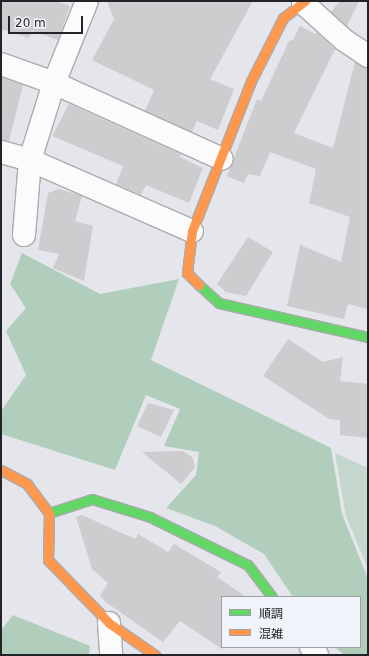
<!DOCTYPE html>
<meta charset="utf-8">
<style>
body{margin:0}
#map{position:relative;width:369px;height:656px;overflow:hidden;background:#e5e6eb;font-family:"DejaVu Sans","Noto Sans JP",sans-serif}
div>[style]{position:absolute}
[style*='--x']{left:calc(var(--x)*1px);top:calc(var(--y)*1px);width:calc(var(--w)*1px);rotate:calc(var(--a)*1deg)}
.green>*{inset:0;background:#c4d7cc}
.forest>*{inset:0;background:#b1cebc}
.building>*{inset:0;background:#cdcccf}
.roads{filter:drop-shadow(1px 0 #ababae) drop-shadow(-1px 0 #ababae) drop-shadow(0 1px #ababae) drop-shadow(0 -1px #ababae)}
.street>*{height:22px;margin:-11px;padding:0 11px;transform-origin:11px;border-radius:11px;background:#fbfbfc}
.fast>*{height:9px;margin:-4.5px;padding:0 4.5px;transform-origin:4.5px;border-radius:4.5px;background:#63d668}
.slow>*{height:9px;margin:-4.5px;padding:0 4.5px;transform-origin:4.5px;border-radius:4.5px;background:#ff974d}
span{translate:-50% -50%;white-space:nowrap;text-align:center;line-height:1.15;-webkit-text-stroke:3px #f1f3fa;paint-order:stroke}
.frame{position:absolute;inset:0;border:2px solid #232427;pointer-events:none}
.legend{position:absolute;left:221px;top:596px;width:140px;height:52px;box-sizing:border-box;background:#f1f3fa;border:1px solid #9fa0a6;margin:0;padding:5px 7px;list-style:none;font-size:12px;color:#232427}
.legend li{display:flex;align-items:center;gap:8px;height:20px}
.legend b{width:20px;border:1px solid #9fa0a6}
.scale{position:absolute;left:8px;top:16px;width:75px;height:18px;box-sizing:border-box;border:2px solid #232427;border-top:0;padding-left:5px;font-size:12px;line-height:14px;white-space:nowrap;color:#232427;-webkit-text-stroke:3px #f1f3fa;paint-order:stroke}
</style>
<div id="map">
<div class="green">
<div style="clip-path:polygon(335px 453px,368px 468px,368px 569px,346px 516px)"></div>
</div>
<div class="forest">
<div style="clip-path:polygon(22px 253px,100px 294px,179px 279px,151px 360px,331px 448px,342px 514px,368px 579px,368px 655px,344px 655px,335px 647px,360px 647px,360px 597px,293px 597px,264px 554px,215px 526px,166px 508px,196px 475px,199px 452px,164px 446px,180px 409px,146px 395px,115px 470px,1px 434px,1px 411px,26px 375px,6px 331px,26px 308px,10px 284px)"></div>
<div style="clip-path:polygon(13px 615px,90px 646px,89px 655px,1px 655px,1px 630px)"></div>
</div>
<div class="building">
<div style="clip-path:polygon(1px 1px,55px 1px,70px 6px,58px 40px,32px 31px,29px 38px,1px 29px)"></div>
<div style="clip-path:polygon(107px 1px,253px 1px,210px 79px,234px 89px,218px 130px,197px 121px,192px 132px,145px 111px,154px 90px,92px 60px,114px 19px)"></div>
<div style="clip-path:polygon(340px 1px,359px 1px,347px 26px,331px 12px)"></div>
<div style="clip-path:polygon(300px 26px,315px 34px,316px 32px,335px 49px,294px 133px,333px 148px,355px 62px,368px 68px,368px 309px,348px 304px,344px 319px,287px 306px,300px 245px,341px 262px,350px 217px,309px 203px,316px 169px,270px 152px,260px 176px,248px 174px,244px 183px,227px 176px,257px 99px,261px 101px,289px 41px,293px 40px)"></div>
<div style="clip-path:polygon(1px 77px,23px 85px,9px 141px,1px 140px)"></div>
<div style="clip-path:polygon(69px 104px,181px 154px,180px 157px,203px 168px,189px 203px,146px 185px,141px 195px,116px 184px,123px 166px,52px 136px)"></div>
<div style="clip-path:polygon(59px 189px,82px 196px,75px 221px,93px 226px,84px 281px,53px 268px,59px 254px,38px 250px,48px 193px)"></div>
<div style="clip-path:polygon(248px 237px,273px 252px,246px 296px,226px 292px,217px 284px)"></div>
<div style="clip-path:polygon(288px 339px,323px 362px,343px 357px,340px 381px,368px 384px,368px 438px,340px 435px,340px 420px,329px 419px,263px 376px)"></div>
<div style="clip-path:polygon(148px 403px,174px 410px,161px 437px,137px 426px)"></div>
<div style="clip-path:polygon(183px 451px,193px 458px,195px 467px,181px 484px,142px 452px)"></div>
<div style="clip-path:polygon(82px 515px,135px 539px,138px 534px,168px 552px,174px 544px,221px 572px,217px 577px,246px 597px,222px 597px,222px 649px,180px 621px,163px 642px,107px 603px,100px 596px,108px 583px,92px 569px,76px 517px)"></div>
</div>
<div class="roads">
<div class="street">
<div style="--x:303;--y:3;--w:55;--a:42.1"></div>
<div style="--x:344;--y:40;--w:29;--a:34"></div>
<div style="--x:1;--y:64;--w:56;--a:19.7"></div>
<div style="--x:54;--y:83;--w:184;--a:24.3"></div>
<div style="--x:1;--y:152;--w:30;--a:15"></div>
<div style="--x:30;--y:160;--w:177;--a:23.7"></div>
<div style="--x:24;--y:235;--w:75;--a:-85.4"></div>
<div style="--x:30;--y:160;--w:81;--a:-72.7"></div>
<div style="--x:54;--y:83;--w:88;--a:-68.1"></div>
<div style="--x:109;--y:623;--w:32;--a:86"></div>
<div style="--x:311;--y:647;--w:10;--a:53"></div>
</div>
<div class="fast">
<div style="--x:199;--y:285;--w:27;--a:42"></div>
<div style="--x:219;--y:303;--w:153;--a:12.9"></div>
<div style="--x:49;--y:513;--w:45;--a:-18"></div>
<div style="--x:92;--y:499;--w:61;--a:17.2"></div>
<div style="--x:150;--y:517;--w:109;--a:26.1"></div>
<div style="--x:248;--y:565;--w:40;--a:53"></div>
</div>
<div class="slow">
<div style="--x:199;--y:285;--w:17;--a:-135"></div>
<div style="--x:187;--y:273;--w:42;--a:-83.2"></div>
<div style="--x:192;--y:231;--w:161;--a:-68.5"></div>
<div style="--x:251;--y:81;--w:71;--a:-63.1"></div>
<div style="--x:283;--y:18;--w:28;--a:-38"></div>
<div style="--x:1;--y:470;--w:30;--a:28"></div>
<div style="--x:27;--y:484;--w:36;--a:53"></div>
<div style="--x:49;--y:513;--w:47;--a:91.2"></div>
<div style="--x:48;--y:560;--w:88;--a:45.9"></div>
<div style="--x:109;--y:623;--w:56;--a:34.8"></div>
</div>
</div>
<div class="frame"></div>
<ul class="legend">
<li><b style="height:5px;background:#63d668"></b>順調</li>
<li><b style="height:5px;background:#ff974d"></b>混雑</li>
</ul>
<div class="scale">20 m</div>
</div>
